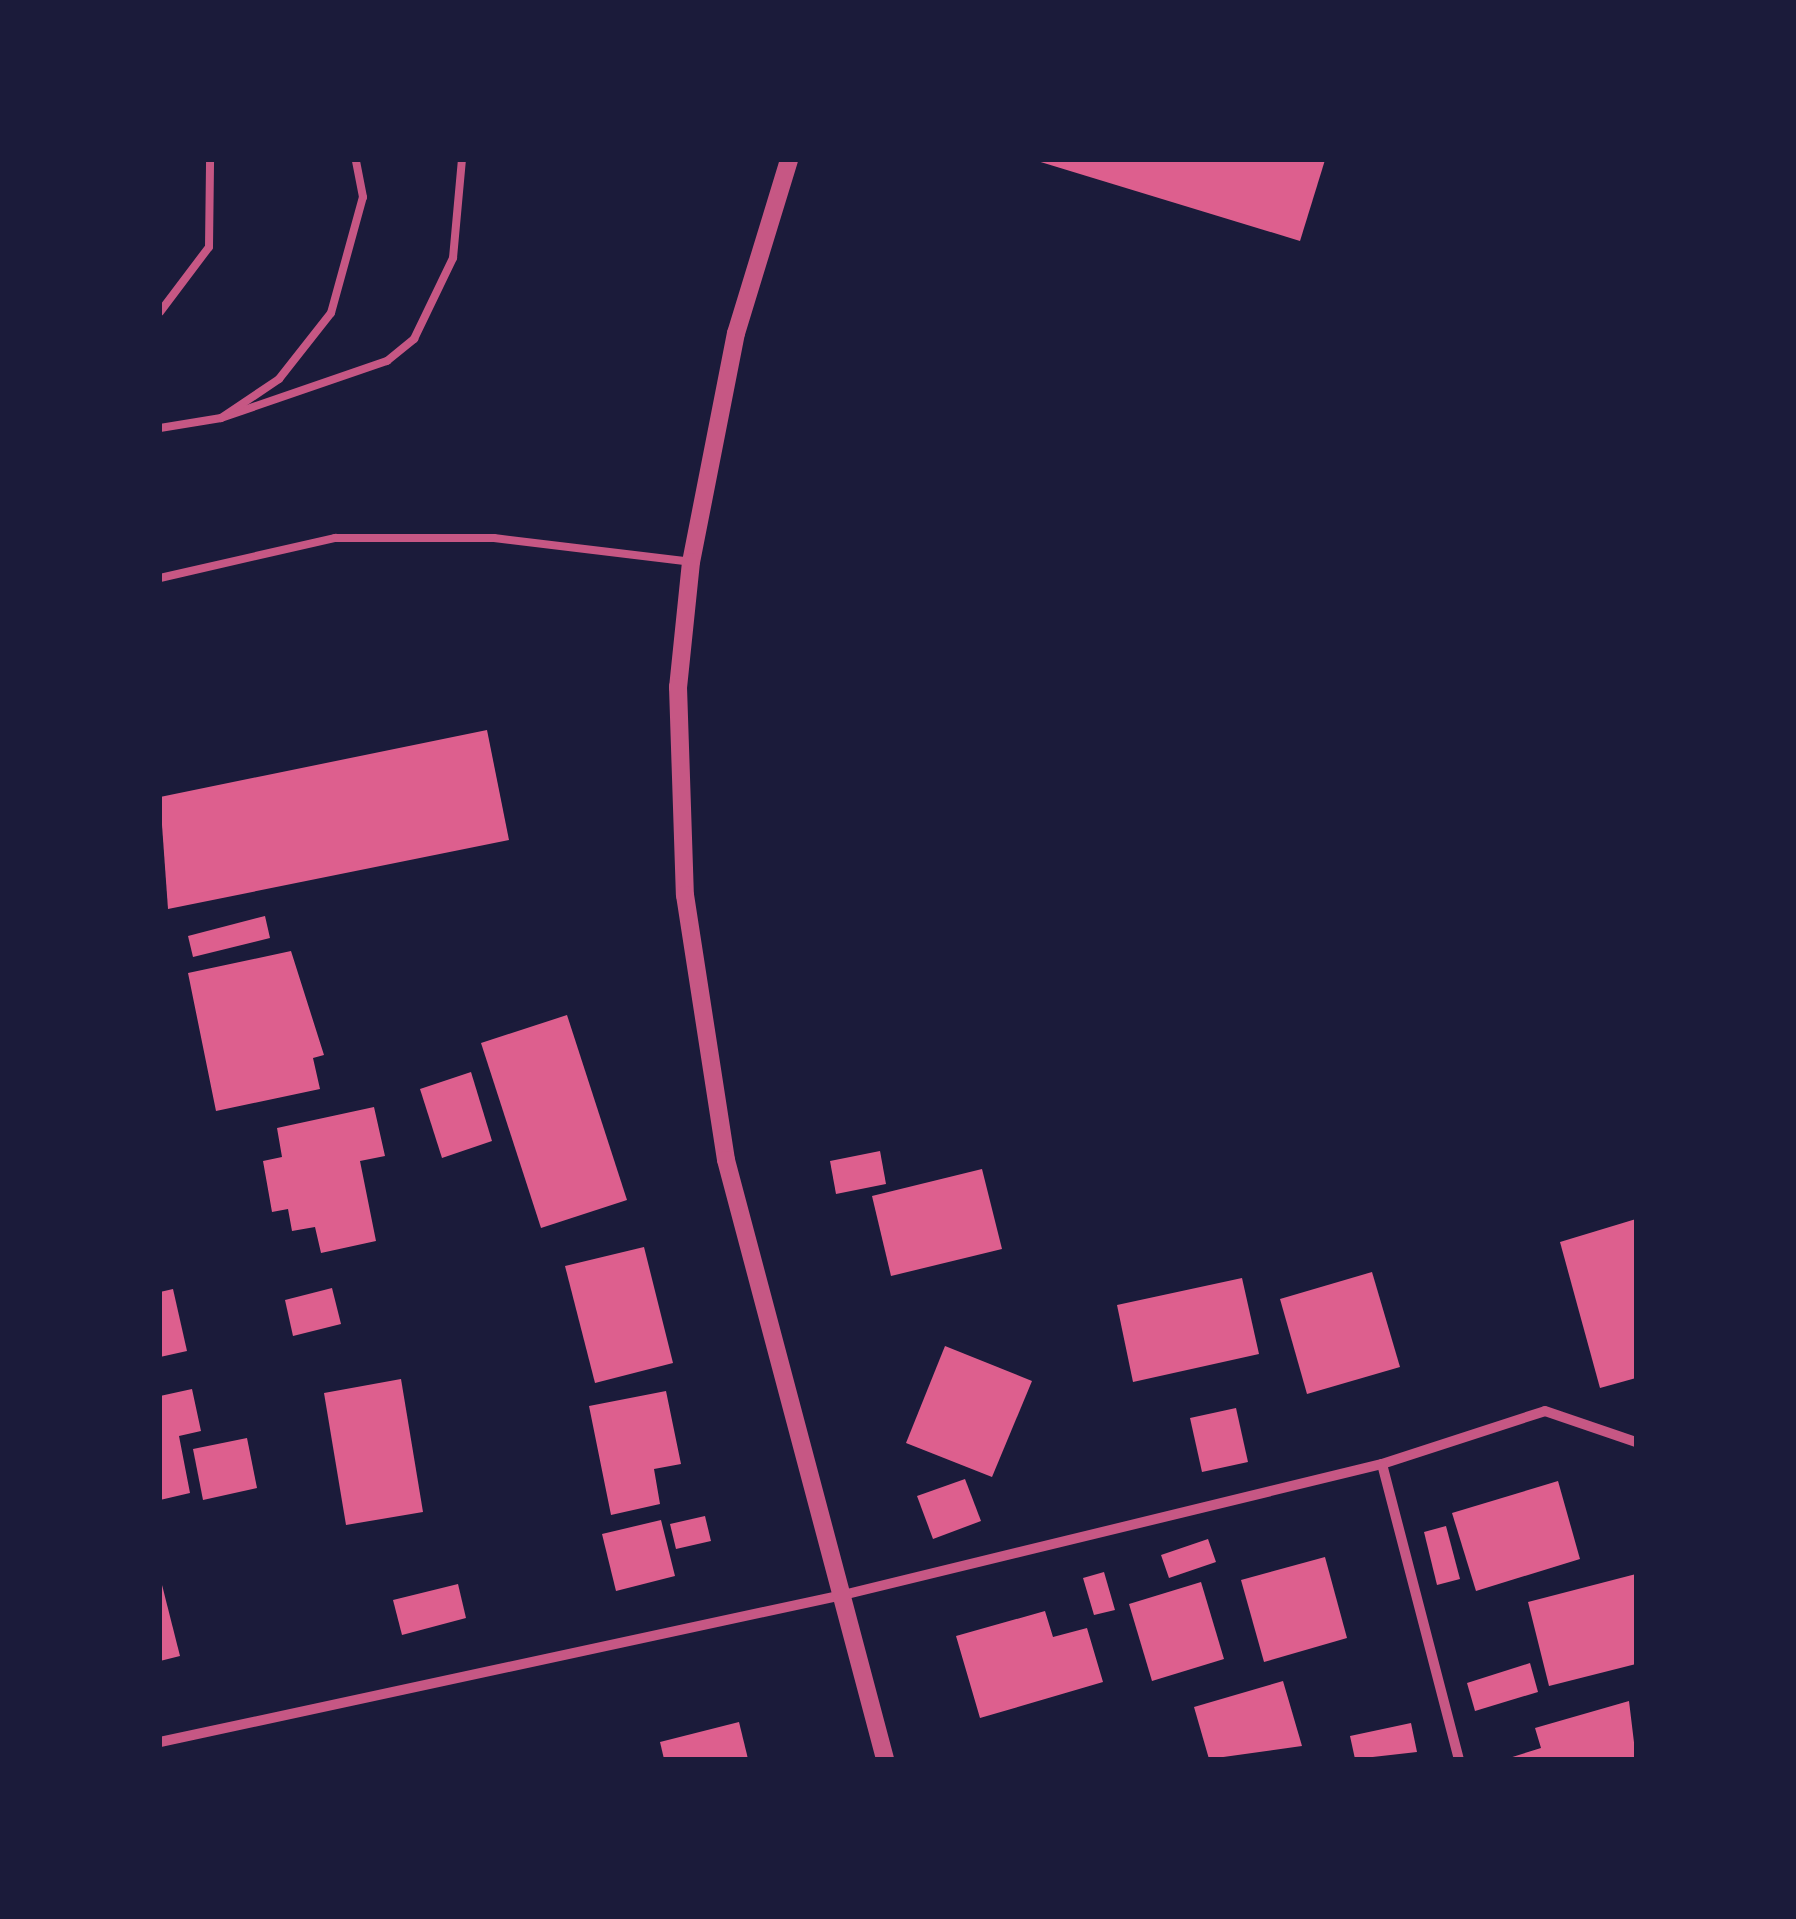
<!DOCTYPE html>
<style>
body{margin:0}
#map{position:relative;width:1796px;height:1919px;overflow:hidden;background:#1b1b3a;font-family:"Fira Sans Condensed",sans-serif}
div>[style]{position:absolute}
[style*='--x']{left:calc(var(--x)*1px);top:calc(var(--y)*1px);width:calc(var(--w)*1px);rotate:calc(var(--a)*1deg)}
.building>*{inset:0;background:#dd5f8e}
.service>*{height:8px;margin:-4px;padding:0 4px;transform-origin:4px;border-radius:4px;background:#c65784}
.minor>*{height:10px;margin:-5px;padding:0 5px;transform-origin:5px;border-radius:5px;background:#c65784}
.tertiary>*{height:18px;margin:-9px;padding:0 9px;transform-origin:9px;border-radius:9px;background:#c65784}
span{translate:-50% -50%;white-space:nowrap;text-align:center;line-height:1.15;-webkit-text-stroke:10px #1b1b3a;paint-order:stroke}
.frame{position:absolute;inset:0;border:162px solid #1b1b3a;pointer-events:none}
</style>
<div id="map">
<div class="building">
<div style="clip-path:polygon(1034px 160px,1325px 160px,1300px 241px)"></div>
<div style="clip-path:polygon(487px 730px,509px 840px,168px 909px,160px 797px)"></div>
<div style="clip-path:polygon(265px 916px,270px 938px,193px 957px,188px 936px)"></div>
<div style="clip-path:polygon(291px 951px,324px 1055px,313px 1058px,320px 1089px,216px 1111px,188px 973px)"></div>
<div style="clip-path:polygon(567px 1015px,627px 1200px,541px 1228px,481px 1043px)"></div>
<div style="clip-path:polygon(471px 1072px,492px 1141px,442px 1158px,420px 1089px)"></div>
<div style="clip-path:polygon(374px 1107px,385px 1156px,360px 1161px,376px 1241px,321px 1253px,315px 1227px,292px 1231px,288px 1209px,272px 1212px,263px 1161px,282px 1157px,277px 1128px)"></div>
<div style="clip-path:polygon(880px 1151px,886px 1184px,836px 1194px,830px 1161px)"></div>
<div style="clip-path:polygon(982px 1169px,1002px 1249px,891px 1276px,872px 1196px)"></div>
<div style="clip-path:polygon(1636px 1219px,1636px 1378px,1600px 1388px,1560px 1242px)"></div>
<div style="clip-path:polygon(644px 1247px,673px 1363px,595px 1383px,565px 1266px)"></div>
<div style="clip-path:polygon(1372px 1272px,1400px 1367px,1307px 1394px,1280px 1299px)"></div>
<div style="clip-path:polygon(1242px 1278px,1259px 1354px,1133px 1382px,1117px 1305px)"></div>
<div style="clip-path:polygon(332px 1288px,341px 1324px,293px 1336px,285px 1300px)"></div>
<div style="clip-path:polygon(173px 1289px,187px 1351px,160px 1357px,160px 1292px)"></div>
<div style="clip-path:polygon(945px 1346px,1032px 1381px,992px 1477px,906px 1443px)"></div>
<div style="clip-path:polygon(401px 1379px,423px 1512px,346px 1525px,324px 1393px)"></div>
<div style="clip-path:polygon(192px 1389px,201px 1431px,179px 1436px,190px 1493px,160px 1500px,160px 1396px)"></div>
<div style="clip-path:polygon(666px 1391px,681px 1464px,654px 1469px,660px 1504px,611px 1515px,589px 1406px)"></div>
<div style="clip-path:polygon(1236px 1408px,1248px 1462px,1202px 1472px,1190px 1418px)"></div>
<div style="clip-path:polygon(247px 1438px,257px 1488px,203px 1500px,193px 1449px)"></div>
<div style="clip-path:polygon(965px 1479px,981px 1521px,933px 1539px,917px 1496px)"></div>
<div style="clip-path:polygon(1558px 1481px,1580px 1559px,1476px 1591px,1452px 1513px)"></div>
<div style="clip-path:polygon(705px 1516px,711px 1541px,676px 1549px,670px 1524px)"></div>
<div style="clip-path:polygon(661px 1520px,675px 1576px,616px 1591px,602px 1534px)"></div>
<div style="clip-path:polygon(1446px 1526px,1460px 1579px,1437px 1585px,1424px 1532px)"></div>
<div style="clip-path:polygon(1208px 1539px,1216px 1562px,1169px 1578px,1161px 1555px)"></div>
<div style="clip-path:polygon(1325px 1557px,1347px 1638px,1264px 1662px,1241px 1580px)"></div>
<div style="clip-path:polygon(1104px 1572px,1115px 1610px,1094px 1615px,1083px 1578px)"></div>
<div style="clip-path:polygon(1636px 1574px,1636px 1664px,1549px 1686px,1528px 1602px)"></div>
<div style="clip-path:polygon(160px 1577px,180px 1656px,160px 1661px)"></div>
<div style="clip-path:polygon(1201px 1582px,1224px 1659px,1152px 1681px,1129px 1604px)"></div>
<div style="clip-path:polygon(458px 1584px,466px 1618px,402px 1635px,393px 1600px)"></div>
<div style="clip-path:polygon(1045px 1611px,1053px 1637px,1087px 1628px,1103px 1682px,980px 1718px,956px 1636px)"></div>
<div style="clip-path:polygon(1530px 1663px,1538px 1692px,1475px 1711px,1467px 1683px)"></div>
<div style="clip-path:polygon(1283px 1681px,1302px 1746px,1209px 1759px,1194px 1707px)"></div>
<div style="clip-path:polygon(1629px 1701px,1636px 1759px,1506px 1759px,1541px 1748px,1535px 1728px)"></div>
<div style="clip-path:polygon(739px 1722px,748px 1759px,664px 1759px,660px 1742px)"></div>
<div style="clip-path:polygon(1411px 1723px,1417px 1752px,1355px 1759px,1350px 1736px)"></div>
</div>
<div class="service">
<div style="--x:160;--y:312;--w:81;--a:-53"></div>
<div style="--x:209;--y:247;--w:87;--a:-89.3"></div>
<div style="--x:221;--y:418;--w:176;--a:-19"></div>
<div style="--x:387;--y:361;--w:35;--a:-39"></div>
<div style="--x:414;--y:339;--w:90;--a:-64.3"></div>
<div style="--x:453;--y:258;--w:98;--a:-84.8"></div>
<div style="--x:160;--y:428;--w:62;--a:-9.3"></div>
<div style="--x:221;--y:418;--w:70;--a:-33.9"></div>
<div style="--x:279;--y:379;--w:84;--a:-51.8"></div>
<div style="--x:331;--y:313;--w:120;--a:-74.6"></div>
<div style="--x:363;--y:197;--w:38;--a:-101"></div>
<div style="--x:160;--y:578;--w:180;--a:-12.9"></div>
<div style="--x:335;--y:538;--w:159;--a:0"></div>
<div style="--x:494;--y:538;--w:198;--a:6.9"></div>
</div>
<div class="minor">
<div style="--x:1382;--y:1464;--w:171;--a:-18"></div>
<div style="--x:1545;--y:1411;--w:96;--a:18.8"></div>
<div style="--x:160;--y:1742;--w:699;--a:-12.15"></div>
<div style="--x:843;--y:1595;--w:555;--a:-13.66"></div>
<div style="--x:1382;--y:1464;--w:305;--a:75.4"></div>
</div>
<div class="tertiary">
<div style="--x:789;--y:160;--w:181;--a:107"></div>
<div style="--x:736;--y:333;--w:233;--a:101.1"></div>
<div style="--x:691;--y:562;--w:126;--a:95.9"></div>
<div style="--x:678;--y:687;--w:208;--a:88.1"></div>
<div style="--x:685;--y:895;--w:268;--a:81.2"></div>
<div style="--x:726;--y:1160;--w:620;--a:75.13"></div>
</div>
<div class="frame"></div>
</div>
